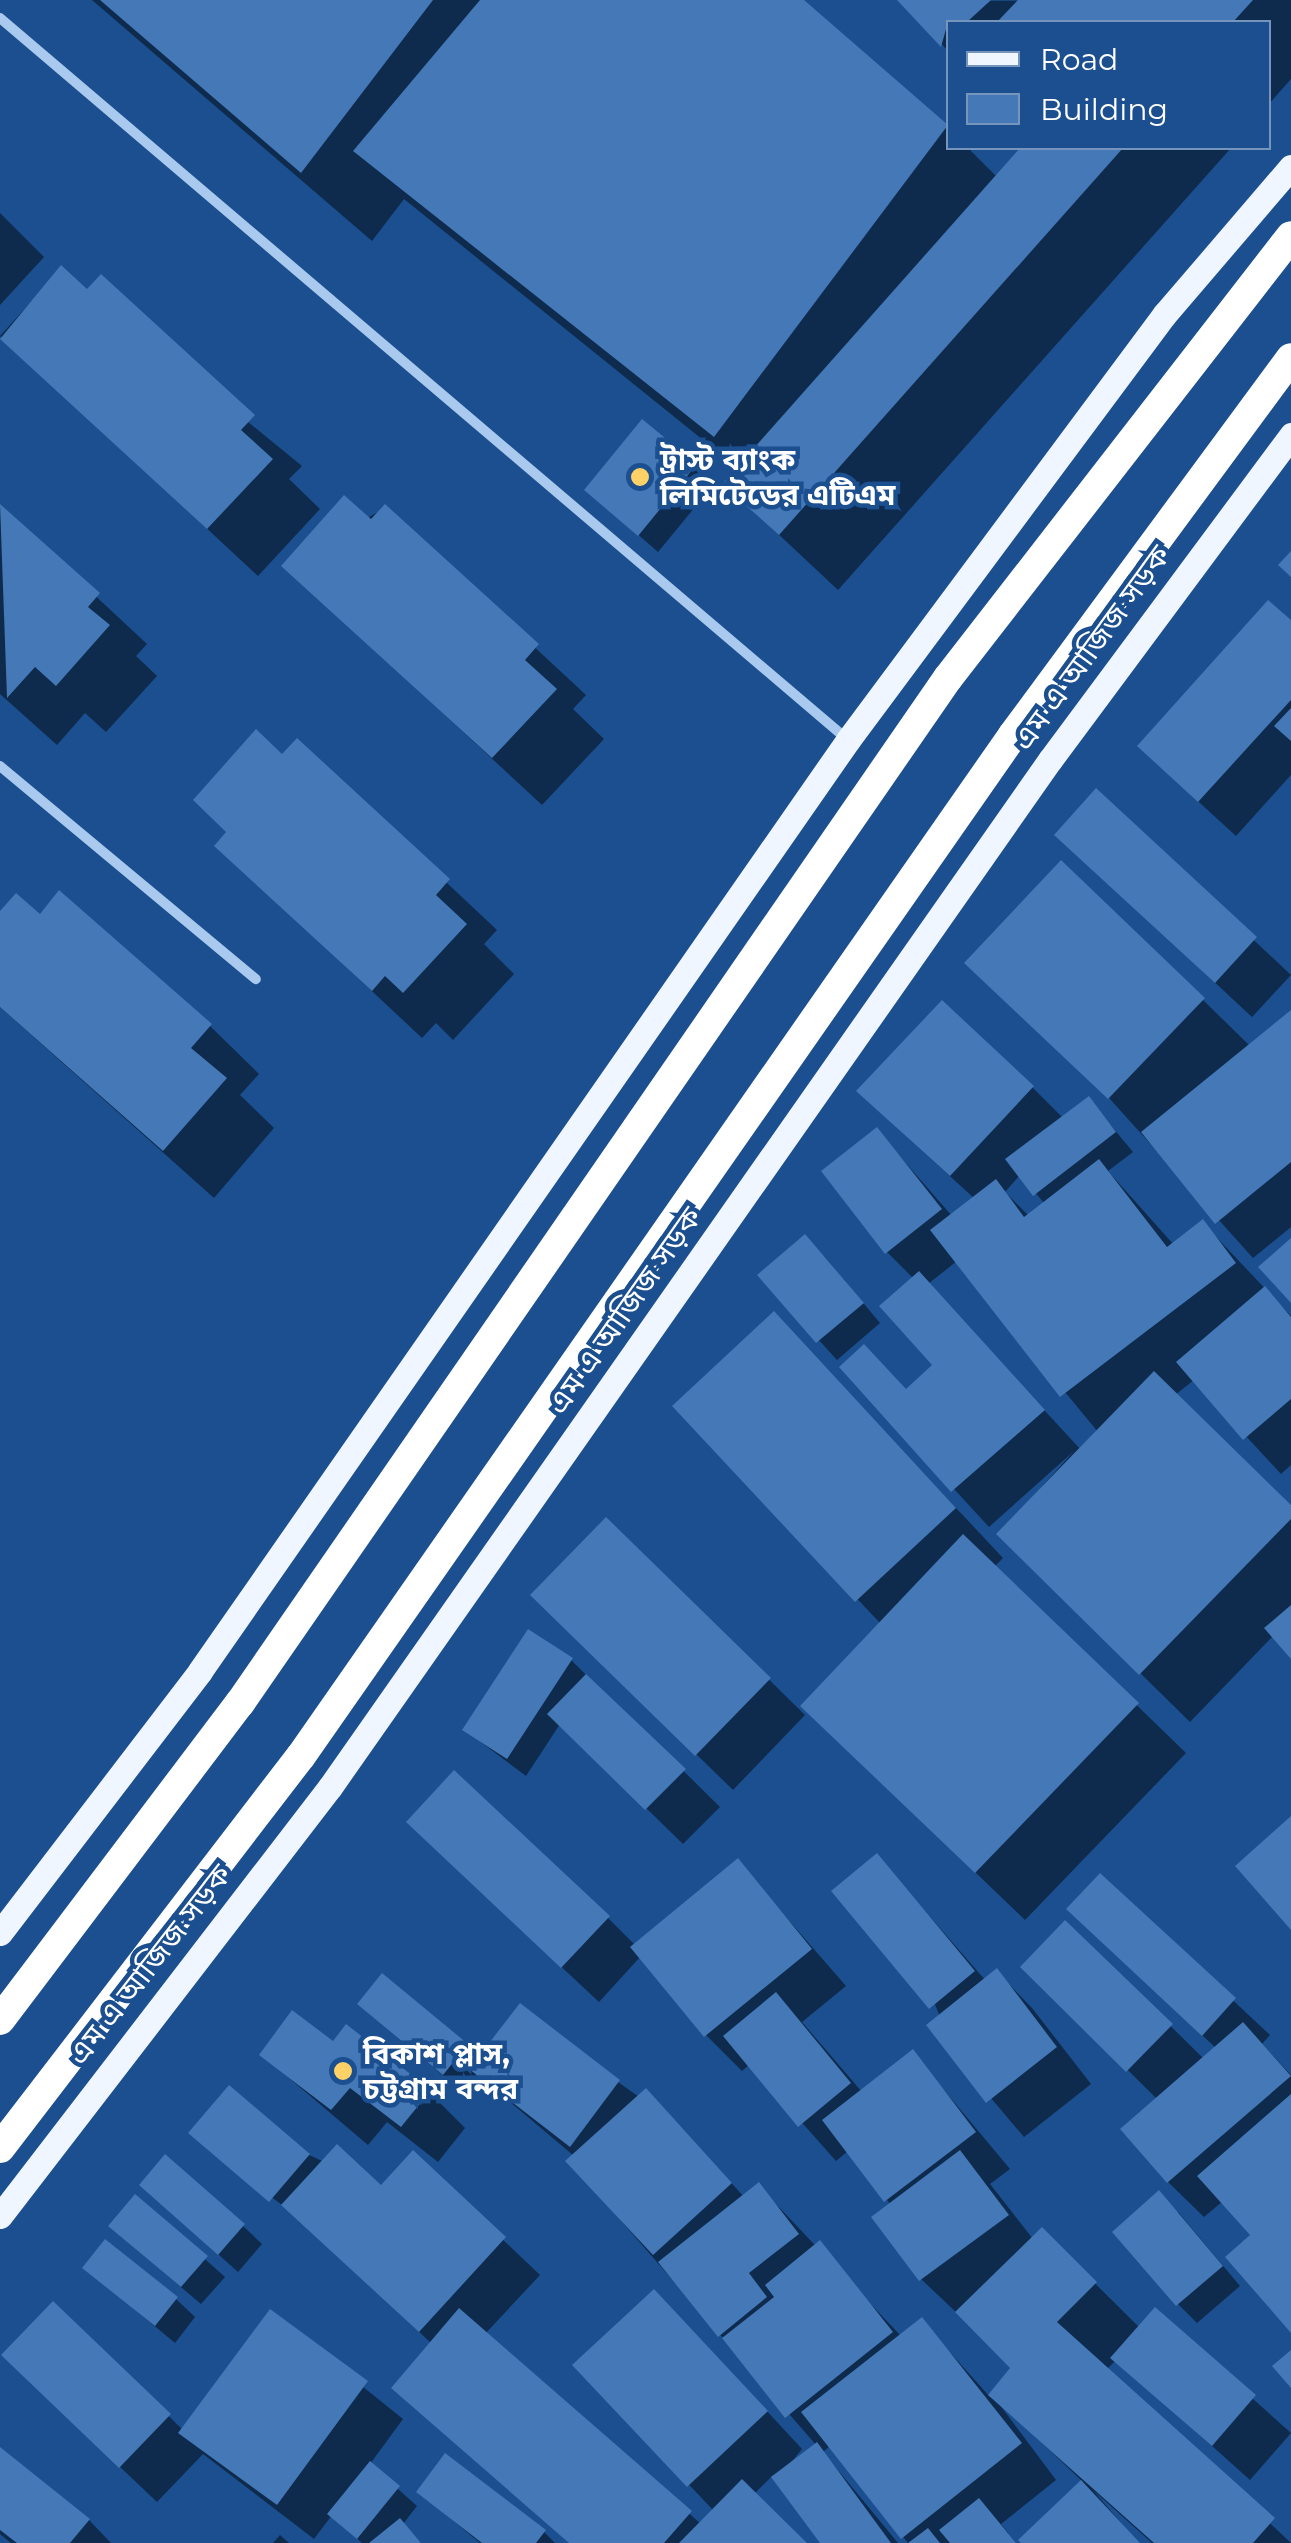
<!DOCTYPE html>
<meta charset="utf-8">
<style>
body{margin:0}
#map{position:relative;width:1291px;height:2543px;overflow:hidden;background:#1b4f8f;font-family:Montserrat,"Noto Sans Bengali",sans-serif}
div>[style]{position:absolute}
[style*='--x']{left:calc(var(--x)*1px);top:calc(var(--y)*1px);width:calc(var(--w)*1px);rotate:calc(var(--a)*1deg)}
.shadow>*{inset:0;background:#0007}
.building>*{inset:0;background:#4478b7}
.street>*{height:10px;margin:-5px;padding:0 5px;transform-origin:5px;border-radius:5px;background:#a9c9ee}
.primary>*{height:25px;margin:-12.5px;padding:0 12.5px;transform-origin:12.5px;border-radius:12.5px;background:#f0f6ff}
.highway>*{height:30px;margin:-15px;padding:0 15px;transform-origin:15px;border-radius:15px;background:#fff}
.dots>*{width:28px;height:28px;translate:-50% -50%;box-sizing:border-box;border:5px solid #1b4f8f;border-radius:50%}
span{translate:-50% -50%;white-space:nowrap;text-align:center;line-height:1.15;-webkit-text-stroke:9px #1b4f8f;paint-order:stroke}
.poi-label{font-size:30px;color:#fff;font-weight:700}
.left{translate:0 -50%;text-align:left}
.street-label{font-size:30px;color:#fff}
.legend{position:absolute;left:946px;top:20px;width:325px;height:130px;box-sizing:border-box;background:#1b4f8f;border:2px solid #7695bc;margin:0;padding:12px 18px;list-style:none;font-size:30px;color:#fff}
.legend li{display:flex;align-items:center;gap:20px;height:50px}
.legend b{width:50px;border:2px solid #7695bc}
</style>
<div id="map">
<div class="shadow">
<div style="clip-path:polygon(92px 0,800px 0,948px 129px,948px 148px,968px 148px,997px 177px,1024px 148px,1231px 148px,838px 590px,725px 484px,739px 469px,404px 199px,372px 241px)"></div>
<div style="clip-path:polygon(1291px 0,1291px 79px,1268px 105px,1268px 22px,948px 22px,948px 51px,902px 1px)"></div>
<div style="clip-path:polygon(0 213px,44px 257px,0 305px)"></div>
<div style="clip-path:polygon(61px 269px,302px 466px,289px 479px,320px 509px,258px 576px,0 336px)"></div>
<div style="clip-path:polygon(695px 466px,714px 484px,658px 552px,587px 490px)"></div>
<div style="clip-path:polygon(0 507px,147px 644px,136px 656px,157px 676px,106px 732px,85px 713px,57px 745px,0 694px)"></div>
<div style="clip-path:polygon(385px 508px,586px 695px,573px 709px,604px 739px,542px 805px,284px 566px)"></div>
<div style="clip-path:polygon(1291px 624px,1291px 775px,1236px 836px,1176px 781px)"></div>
<div style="clip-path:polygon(297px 742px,497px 930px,484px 944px,514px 974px,453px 1040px,436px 1023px,422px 1038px,217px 846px)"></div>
<div style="clip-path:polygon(1096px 792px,1291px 975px,1252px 1017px,1094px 870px)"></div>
<div style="clip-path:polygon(0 915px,40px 917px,210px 1026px,259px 1074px,240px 1095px,274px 1128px,214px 1198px,0 1007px)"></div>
<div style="clip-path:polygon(1203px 1000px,1250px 1046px,1291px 1013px,1291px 1227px,1253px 1258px,1101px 1089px)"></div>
<div style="clip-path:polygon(evenodd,1032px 1087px,1063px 1118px,1089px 1099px,1133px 1152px,1108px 1171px,1174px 1245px,1203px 1223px,1291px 1316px,1291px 1465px,1281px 1474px,1194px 1380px,1175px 1395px,1291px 1508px,1291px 1655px,1274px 1635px,1190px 1722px,999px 1534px,1074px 1451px,989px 1527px,842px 1367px,907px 1391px,935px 1365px,914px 1279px,887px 1252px,877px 1130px,952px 1216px,975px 1199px,896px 1127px,1032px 1087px,1020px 1175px,1045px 1204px,1029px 1216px,1005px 1192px,1020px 1175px,1032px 1087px,957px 1261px,1098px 1432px,1081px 1450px,928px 1284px,957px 1261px)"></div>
<div style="clip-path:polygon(824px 1256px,880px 1323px,837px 1360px,760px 1275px)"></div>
<div style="clip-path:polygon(774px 1314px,1003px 1558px,994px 1567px,1186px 1753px,1025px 1920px,852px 1754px,881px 1624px,675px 1406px)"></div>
<div style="clip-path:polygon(606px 1520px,805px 1715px,733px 1790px,570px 1631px)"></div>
<div style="clip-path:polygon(571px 1660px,720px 1807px,683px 1844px,560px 1724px,526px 1776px,465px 1730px)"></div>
<div style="clip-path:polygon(877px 1856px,986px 1981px,997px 1972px,1032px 2008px,1091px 2084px,1024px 2137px,929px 2025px,940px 2017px)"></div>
<div style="clip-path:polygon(445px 1858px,608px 1918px,636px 1946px,738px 1862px,846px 1986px,802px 2022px,862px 2092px,913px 2053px,1010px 2169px,990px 2184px,1033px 2239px,1042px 2231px,1140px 2328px,1155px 2311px,1291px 2433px,1250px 2480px,1116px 2360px,1106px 2370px,1291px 2543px,1152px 2543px,1093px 2490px,1138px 2543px,1025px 2543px,1083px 2482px,994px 2397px,1056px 2480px,1001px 2524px,1016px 2543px,908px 2543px,830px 2446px,823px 2452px,898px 2543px,823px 2543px,773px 2475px,754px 2494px,803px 2543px,573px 2543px,395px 2388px,432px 2344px,293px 2213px,209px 2151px,309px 2155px,381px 2188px,413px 2154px,540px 2275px,485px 2334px,701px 2524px,714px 2511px,576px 2366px,690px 2328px,802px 2449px,786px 2469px,817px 2446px,569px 2161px,574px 2156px,477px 2074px,462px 2092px,360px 2004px,479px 2059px,618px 2082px,681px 2127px,744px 2197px,759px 2186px,901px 2336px,921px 2320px,990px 2397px,1014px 2367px,921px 2279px,891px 2205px,848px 2151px,836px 2161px,750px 2064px,742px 2071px,706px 2035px,641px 1956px,599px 2002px)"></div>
<div style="clip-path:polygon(1100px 1876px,1270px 2035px,1262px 2044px,1291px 2075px,1291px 2329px,1253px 2236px,1223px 2201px,1204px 2217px,1168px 2182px,1158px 2100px,1024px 1967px,1066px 1923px,1204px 2059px,1216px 2048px,1105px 1945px)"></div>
<div style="clip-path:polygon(333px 2045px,429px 2092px,465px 2128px,438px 2162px,387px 2122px,368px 2145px,262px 2055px)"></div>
<div style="clip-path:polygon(135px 2197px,225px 2277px,201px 2304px,130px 2244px)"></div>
<div style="clip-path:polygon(161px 2203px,243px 2226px,262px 2244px,238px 2272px)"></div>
<div style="clip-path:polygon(1178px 2212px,1240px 2286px,1197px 2323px,1178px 2304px)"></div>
<div style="clip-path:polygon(85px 2268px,176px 2299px,195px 2317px,175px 2343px)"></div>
<div style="clip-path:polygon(53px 2304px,183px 2430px,271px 2313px,403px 2419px,370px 2464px,417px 2506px,403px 2524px,421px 2543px,362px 2543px,332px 2515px,314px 2539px,203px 2454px,157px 2502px,40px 2391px)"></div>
<div style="clip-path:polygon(0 2450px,89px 2520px,111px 2543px,11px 2543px,0 2534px)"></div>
<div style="clip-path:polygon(419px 2492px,544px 2532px,555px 2543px,480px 2543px)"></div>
<div style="clip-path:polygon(280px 2535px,289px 2543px,273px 2543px)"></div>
</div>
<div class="building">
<div style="clip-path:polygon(100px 0,433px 0,301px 173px)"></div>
<div style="clip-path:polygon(480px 0,804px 0,948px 125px,714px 437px,353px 151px)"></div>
<div style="clip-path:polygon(897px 0,991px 0,967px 22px,948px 22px,941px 47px)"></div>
<div style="clip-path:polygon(1018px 0,1253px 0,1233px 22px,997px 22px)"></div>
<div style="clip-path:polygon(1020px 148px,1123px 148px,779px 535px,722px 484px)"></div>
<div style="clip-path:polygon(61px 265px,87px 289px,101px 274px,255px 415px,241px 430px,273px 459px,207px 529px,0 339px)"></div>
<div style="clip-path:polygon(642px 419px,697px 464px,638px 536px,584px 490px)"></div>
<div style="clip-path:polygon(344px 495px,371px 519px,385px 504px,539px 644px,525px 660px,557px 689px,492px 758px,281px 566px)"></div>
<div style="clip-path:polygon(0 504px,100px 593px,88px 607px,110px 625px,56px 686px,35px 667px,7px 698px)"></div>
<div style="clip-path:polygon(1291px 551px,1291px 577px,1278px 565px)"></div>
<div style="clip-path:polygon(1268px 600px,1291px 620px,1291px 700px,1198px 802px,1137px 746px)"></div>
<div style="clip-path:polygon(1291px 708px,1291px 741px,1274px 726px)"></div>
<div style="clip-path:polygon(256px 729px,282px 754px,297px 738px,450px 879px,436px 895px,467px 924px,403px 993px,385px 976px,372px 991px,214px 846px,226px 832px,193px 800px)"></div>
<div style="clip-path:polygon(1096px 788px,1257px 937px,1215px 983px,1054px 835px)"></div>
<div style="clip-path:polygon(1061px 860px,1205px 998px,1108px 1099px,964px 963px)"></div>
<div style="clip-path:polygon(59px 890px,212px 1024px,191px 1048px,227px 1078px,163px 1151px,0 1007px,0 911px,16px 893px,40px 914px)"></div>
<div style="clip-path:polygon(942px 1000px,1034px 1086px,950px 1176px,856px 1091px)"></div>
<div style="clip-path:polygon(1291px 1010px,1291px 1162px,1215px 1224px,1141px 1132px)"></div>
<div style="clip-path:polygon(1089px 1096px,1116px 1132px,1033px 1196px,1005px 1159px)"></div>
<div style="clip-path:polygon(877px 1127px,942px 1209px,885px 1254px,821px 1171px)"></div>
<div style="clip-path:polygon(1099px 1159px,1167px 1247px,1203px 1219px,1236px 1263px,1060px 1397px,930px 1230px,996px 1179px,1024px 1217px)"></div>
<div style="clip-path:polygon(805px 1234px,864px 1303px,816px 1343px,757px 1275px)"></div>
<div style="clip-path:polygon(1291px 1238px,1291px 1303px,1258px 1267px)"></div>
<div style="clip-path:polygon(919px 1271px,1045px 1410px,951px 1492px,839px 1367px,864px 1344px,906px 1389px,932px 1365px,879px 1306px)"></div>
<div style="clip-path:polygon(1265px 1286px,1291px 1317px,1291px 1399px,1243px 1440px,1176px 1362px)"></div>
<div style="clip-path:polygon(774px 1311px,956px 1508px,855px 1602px,672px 1406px)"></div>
<div style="clip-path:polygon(1154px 1371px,1291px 1505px,1291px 1519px,1139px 1675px,996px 1534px)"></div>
<div style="clip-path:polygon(606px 1517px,771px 1678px,695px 1756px,530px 1595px)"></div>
<div style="clip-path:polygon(963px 1534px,1139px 1703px,975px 1873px,800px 1706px)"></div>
<div style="clip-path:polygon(1291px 1605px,1291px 1659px,1264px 1628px)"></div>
<div style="clip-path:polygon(528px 1629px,573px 1658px,507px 1759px,462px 1730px)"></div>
<div style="clip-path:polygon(586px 1674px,686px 1769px,645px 1810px,547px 1714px)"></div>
<div style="clip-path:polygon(454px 1770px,610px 1916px,561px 1968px,406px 1822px)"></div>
<div style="clip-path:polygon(1291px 1816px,1291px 1930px,1235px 1866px)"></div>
<div style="clip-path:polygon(877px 1853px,975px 1971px,929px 2009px,831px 1891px)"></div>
<div style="clip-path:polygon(738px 1858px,812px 1949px,704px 2037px,630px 1947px)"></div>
<div style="clip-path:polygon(1100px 1873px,1236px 1998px,1202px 2036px,1066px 1909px)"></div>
<div style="clip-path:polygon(1065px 1920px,1173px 2024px,1126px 2072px,1020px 1967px)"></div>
<div style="clip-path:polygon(997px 1968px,1057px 2047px,986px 2103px,926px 2025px)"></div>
<div style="clip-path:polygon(382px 1973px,468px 2044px,443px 2075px,357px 2004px)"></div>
<div style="clip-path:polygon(776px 1992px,851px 2083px,798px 2127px,723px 2036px)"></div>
<div style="clip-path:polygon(520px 2003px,620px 2080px,570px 2147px,469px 2069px)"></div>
<div style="clip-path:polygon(292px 2010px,333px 2041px,346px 2024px,431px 2090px,401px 2127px,350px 2088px,331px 2110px,259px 2055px)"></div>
<div style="clip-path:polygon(1243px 2022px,1291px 2076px,1167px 2183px,1120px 2129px)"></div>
<div style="clip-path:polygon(913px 2049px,976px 2132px,884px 2202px,822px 2120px)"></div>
<div style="clip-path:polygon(229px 2085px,310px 2154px,269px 2202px,188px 2133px)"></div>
<div style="clip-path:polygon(646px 2088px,732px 2183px,653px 2255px,565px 2161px)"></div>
<div style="clip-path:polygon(1291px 2094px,1291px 2333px,1225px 2257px,1250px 2235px,1197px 2176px)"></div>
<div style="clip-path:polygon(337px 2144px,381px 2185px,413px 2150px,506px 2237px,419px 2332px,281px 2205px)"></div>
<div style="clip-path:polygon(960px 2150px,1009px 2215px,919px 2281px,871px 2217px)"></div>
<div style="clip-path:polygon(165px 2154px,245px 2224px,218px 2255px,139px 2185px)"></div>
<div style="clip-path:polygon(759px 2182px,799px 2234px,749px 2273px,767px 2297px,718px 2337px,658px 2262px)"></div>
<div style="clip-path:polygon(1159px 2190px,1223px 2266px,1176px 2306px,1112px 2232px)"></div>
<div style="clip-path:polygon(135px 2194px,208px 2256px,181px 2287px,108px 2226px)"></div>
<div style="clip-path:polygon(1042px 2227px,1097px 2282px,1057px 2322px,1275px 2518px,1253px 2543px,1154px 2543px,988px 2395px,1010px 2368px,955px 2312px)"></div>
<div style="clip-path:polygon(105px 2239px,178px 2297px,155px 2326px,82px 2268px)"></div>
<div style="clip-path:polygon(820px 2240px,893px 2332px,785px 2418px,722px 2338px,774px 2297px,765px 2285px)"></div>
<div style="clip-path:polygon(654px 2289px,768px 2411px,687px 2487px,572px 2365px)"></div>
<div style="clip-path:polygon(53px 2301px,171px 2414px,119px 2468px,1px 2355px)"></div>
<div style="clip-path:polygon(1155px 2307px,1256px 2395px,1212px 2446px,1110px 2358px)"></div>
<div style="clip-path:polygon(459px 2308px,692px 2511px,664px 2543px,569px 2543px,391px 2388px)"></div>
<div style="clip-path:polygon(270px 2309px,368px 2381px,277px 2505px,178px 2433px)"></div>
<div style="clip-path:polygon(922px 2317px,1022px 2443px,901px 2539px,801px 2412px)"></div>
<div style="clip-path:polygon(1291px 2350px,1291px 2388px,1272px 2366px)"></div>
<div style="clip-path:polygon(817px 2442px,891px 2543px,820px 2543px,771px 2477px)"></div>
<div style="clip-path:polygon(0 2447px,90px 2519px,70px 2543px,17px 2543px,0 2530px)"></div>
<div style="clip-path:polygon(445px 2453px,546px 2530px,536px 2543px,482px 2543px,416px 2492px)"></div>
<div style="clip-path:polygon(370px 2461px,400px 2486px,357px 2539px,327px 2514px)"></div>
<div style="clip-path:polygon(742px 2479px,807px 2543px,679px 2543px)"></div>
<div style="clip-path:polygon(1081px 2480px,1140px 2543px,1021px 2543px,1018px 2540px)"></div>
<div style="clip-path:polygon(979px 2498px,1016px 2543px,950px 2543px,939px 2530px)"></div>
<div style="clip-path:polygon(400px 2518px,421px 2543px,369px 2543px)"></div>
<div style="clip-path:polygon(928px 2528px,940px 2543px,908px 2543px)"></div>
</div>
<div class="street">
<div style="--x:0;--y:18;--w:1112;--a:40.41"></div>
<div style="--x:0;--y:766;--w:333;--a:39.8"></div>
</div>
<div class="primary">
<div style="--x:0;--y:1933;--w:330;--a:-52.6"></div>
<div style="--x:200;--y:1671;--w:1134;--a:-55.16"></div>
<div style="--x:848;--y:740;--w:530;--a:-53.37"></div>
<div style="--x:1164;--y:315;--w:195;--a:-49.4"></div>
<div style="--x:0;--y:2216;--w:541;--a:-52.43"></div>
<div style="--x:330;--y:1787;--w:1254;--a:-54.97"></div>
<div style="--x:1050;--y:760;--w:405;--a:-53.4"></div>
</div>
<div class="highway">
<div style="--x:0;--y:2020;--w:398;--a:-52.9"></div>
<div style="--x:240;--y:1703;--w:1246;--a:-55.37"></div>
<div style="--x:948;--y:678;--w:559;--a:-52.19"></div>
<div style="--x:0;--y:2148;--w:494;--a:-52.5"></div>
<div style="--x:301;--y:1756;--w:1245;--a:-55.11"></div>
<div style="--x:1013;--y:735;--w:468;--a:-53.6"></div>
</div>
<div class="dots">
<div style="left:640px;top:477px;background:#ffd166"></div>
<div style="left:343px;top:2071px;background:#ffd166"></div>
</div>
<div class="poi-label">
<span class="left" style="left:660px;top:477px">ট্রাস্ট ব্যাংক<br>লিমিটেডের এটিএম</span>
<span class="left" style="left:363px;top:2071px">বিকাশ প্লাস,<br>চট্টগ্রাম বন্দর</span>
</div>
<div class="street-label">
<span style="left:1092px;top:648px;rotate:-54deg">এম এ আজিজ সড়ক</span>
<span style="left:625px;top:1311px;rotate:-55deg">এম এ আজিজ সড়ক</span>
<span style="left:150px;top:1965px;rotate:-52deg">এম এ আজিজ সড়ক</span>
</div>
<ul class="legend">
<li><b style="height:12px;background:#f0f6ff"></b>Road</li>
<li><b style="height:28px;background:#4478b7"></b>Building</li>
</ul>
</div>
